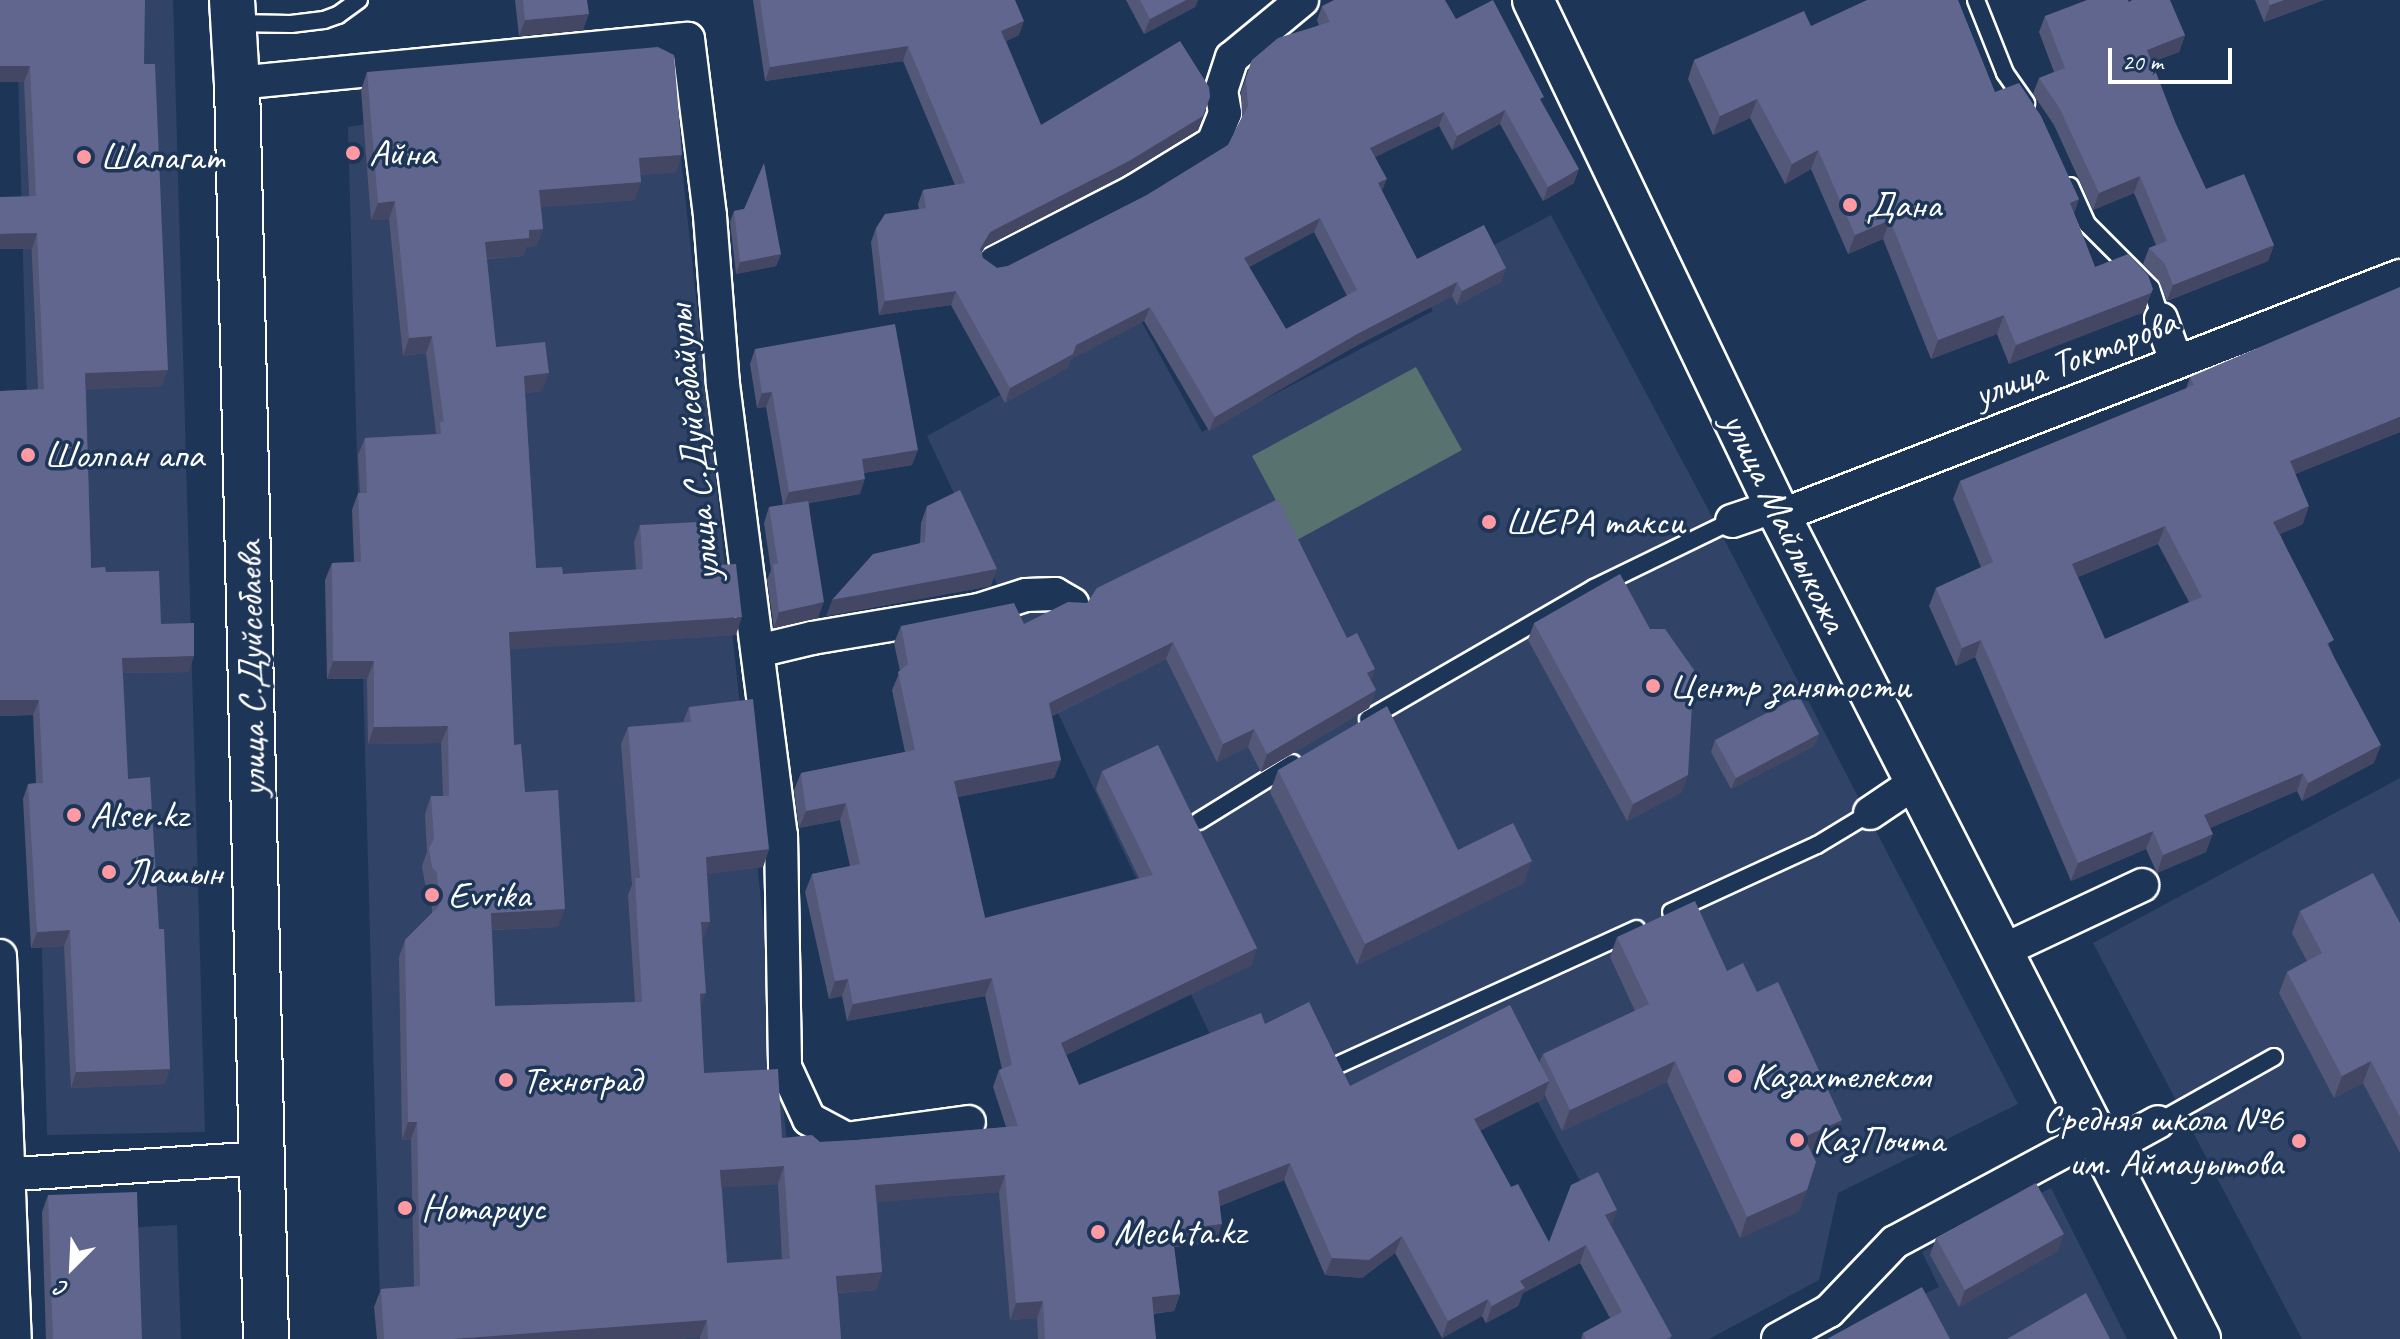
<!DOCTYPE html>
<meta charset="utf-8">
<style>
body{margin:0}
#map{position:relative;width:2400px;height:1339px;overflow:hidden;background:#1d3557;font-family:Caveat,sans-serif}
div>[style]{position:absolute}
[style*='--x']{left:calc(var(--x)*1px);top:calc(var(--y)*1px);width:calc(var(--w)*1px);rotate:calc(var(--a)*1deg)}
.built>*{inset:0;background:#314467}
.green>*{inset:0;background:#587270}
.roads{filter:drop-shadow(2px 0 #fff) drop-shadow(-2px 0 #fff) drop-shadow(0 2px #fff) drop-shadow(0 -2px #fff)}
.service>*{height:16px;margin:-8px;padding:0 8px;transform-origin:8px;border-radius:8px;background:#1d3557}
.minor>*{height:32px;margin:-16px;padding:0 16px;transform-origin:16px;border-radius:16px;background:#1d3557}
.tertiary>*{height:40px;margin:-20px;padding:0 20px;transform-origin:20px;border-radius:20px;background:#1d3557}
.primary>*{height:44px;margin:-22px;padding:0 22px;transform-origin:22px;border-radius:22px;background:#1d3557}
.wall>*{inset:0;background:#535879}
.shaded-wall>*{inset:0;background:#434763}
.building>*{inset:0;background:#60668d}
.dots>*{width:22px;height:22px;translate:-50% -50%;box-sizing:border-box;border:4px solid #1d3557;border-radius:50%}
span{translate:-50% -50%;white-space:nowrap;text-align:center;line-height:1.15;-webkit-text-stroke:7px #1d3557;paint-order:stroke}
.poi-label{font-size:38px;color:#fff}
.left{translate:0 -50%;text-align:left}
.right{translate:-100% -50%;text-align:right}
.street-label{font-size:38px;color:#fff}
.north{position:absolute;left:32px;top:1227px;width:80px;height:80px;-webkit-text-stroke:6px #1d3557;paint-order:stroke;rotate:204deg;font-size:22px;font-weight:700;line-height:32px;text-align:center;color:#fff}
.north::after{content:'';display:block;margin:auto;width:28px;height:36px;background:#fff;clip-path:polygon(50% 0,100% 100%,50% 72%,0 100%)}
.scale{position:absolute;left:2108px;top:48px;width:124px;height:36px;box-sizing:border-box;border:4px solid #fff;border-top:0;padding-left:10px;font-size:24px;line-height:28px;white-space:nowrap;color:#fff;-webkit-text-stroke:6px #1d3557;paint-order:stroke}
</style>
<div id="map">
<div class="built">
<div style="clip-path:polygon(16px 0,173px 0,205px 1132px,47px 1135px)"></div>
<div style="clip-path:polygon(672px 74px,788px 1151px,1056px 1162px,1109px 1339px,381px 1339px,348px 127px)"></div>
<div style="clip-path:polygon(1551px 215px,1725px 541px,2018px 1104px,1838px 1193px,1819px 1280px,1709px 1339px,1665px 1339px,1535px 1097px,1338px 1201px,1216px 1047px,927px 436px,1139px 317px,1202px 432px,1433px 311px,1418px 285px)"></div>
<div style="clip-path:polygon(2400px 778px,2400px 1339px,2302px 1339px,2093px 943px)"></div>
<div style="clip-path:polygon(2051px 1188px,2127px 1339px,1832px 1339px,1939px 1287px,1922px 1252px)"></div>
<div style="clip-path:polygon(177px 1225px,181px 1339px,49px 1339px,49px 1232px)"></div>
</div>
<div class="green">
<div style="clip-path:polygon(1416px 367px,1462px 450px,1297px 540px,1252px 456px)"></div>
</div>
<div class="roads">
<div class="service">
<div style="--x:1976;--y:0;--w:79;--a:68.3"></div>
<div style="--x:2005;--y:73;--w:37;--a:55"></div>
<div style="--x:234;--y:23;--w:57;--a:1"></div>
<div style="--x:291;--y:24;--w:33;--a:-7"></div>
<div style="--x:324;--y:20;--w:15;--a:-20"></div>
<div style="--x:338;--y:15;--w:26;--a:-36"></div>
<div style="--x:2070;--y:186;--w:42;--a:65.9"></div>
<div style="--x:2087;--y:224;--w:91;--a:45"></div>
<div style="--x:2151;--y:288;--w:33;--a:72"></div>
<div style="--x:1368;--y:719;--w:261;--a:-30.1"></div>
<div style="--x:1594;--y:588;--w:153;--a:-25.9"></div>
<div style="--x:1199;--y:821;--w:110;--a:-31.7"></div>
<div style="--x:1671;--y:912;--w:161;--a:-24.7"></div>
<div style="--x:1817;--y:845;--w:62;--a:-31.1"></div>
<div style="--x:1338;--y:1065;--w:328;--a:-24.5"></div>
<div style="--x:2158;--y:1122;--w:133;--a:-29.3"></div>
</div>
<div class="minor">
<div style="--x:237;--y:83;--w:453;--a:-5.6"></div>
<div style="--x:688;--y:39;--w:178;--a:82.9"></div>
<div style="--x:710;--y:216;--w:169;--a:85.6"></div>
<div style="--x:723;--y:384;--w:455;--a:82.7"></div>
<div style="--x:781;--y:835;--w:232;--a:89"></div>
<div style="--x:785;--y:1067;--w:57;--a:65.2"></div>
<div style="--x:809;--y:1119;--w:43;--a:27.8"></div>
<div style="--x:847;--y:1139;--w:123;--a:-7.9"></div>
<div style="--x:994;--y:263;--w:156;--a:-27.1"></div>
<div style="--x:1133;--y:192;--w:94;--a:-31.5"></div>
<div style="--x:1213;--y:143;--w:32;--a:-68"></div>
<div style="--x:1225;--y:113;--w:22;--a:-100"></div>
<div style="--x:1221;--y:91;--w:35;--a:-72"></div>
<div style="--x:1232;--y:58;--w:91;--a:-39.6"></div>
<div style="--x:2161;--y:319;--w:45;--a:70.3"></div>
<div style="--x:1780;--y:516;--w:665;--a:-21.16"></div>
<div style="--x:1732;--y:521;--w:46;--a:-18.8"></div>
<div style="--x:758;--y:651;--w:56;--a:-13.5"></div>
<div style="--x:812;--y:638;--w:169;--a:-9.5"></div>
<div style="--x:979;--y:610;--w:49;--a:-17.7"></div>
<div style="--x:1026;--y:595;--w:29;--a:-2"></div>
<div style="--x:1055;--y:594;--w:20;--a:30"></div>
<div style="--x:1870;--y:813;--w:55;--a:-34"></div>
<div style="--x:2002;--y:951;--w:155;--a:-25.2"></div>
<div style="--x:0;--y:956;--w:383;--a:87.8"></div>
<div style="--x:2105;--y:1151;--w:60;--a:-28.7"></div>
<div style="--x:0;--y:1175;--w:263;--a:-3.7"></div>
<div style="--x:1778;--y:1339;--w:58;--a:-28.8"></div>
<div style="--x:1829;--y:1311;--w:95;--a:-46.3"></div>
<div style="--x:1895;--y:1242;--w:228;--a:-28.2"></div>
</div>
<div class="tertiary">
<div style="--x:1533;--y:0;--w:572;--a:64.42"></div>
<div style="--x:1780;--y:516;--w:924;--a:62.96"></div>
</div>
<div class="primary">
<div style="--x:232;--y:0;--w:83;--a:86.6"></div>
<div style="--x:237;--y:83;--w:1256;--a:88.68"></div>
</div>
</div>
<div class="wall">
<div style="clip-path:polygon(0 0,144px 64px,162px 386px,86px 389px,91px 568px,106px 572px,161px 624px,189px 672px,123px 673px,128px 779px,159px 929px,170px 1069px,164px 1084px,71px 1088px,64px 946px,31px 948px,23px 799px,28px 784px,36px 783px,33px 715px,0 716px,0 391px,38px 390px,24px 82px,0 82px)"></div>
<div style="clip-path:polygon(515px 0,587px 0,583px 30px,519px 36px)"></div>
<div style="clip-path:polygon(evenodd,753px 0,1015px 0,1019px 35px,1006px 41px,1041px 125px,1198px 130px,1124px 175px,985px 247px,981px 252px,983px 258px,997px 268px,1008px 266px,1147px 195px,1228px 145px,1242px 117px,1241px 92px,1252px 60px,1319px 25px,1317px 20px,1322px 6px,1456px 19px,1542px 103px,1574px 183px,1543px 201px,1500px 124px,1452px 150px,1439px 126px,1375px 157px,1382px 191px,1417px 259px,1506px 268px,1501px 282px,1457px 305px,1452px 296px,1352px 348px,1209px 431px,1144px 321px,1071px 359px,1067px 368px,1005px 403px,951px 305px,879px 315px,871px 242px,876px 228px,919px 209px,918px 204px,923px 190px,955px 185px,903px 61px,765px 81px,753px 0,1314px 232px,1347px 296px,1286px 329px,1249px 267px,1314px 232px)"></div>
<div style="clip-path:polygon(1126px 0,1198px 0,1195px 7px,1144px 34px)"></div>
<div style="clip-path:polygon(2255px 0,2324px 0,2264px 22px)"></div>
<div style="clip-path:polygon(2129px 2px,2185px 35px,2179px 52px,2152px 62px,2175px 122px,2206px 189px,2274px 245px,2268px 261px,2167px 301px,2159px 281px,2143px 264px,2149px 248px,2156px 245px,2134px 193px,2093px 210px,2054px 125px,2033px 94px,2039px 78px,2054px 72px,2039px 32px,2045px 16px)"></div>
<div style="clip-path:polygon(1811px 26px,1995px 92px,2079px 199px,2074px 213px,2095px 267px,2144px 312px,2009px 364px,1997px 334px,1931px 359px,1883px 239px,1848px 254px,1811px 169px,1785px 184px,1750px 118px,1713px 135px,1688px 79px,1694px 60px)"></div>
<div style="clip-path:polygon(evenodd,367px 72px,676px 172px,640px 175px,641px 182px,634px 200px,541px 207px,543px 229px,536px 246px,526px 247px,523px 256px,487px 259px,496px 347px,542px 391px,525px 393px,536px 568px,563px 574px,636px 570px,634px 542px,640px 525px,702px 566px,736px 635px,510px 649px,514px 745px,558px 927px,492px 930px,495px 1006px,635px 1002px,628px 895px,632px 885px,621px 744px,628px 727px,683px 722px,689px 707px,769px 849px,763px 867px,707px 874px,702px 939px,700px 1007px,704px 1073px,782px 1138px,820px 1142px,856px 1140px,1006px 1127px,993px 1087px,999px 1070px,1002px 1069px,985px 996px,847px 1021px,842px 996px,829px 999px,805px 892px,812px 874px,850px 866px,840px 820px,799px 828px,794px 790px,801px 773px,905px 752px,892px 690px,900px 671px,894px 643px,901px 626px,1024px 624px,1347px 638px,1376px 690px,1369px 708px,1261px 772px,1248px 747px,1217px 762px,1166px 659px,1052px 716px,1061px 760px,1054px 778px,958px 797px,985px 918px,1139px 878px,1096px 789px,1102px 771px,1257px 948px,1251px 965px,1066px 1055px,1079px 1085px,1265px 1024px,1350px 1086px,1539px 1063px,1543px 1054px,1635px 1011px,1610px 957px,1617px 937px,1727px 971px,1757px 992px,1842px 1120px,1835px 1140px,1811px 1151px,1799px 1211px,1740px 1238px,1667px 1082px,1562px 1131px,1544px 1093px,1543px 1099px,1480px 1130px,1511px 1187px,1549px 1242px,1611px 1226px,1671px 1339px,1581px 1339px,1583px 1333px,1610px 1318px,1580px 1263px,1523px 1293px,1518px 1306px,1486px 1323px,1482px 1316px,1442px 1338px,1395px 1253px,1362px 1278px,1325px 1275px,1284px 1180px,1220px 1206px,1216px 1242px,1174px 1247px,1180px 1294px,1174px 1311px,1153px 1314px,1156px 1339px,1038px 1339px,1037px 1318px,1010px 1320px,999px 1192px,877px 1202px,882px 1272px,876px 1290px,838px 1293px,841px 1339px,700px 1339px,700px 1337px,679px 1339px,377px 1339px,374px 1307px,381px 1289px,414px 1287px,411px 1139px,402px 1140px,399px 957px,405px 940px,432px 913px,431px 890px,425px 884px,422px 866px,427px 852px,425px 814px,431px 796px,443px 796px,441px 743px,368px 744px,367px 679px,327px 679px,325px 580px,332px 563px,354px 562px,352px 510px,358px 493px,360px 493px,358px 455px,365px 438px,436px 434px,436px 433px,426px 353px,403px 356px,389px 219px,371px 220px,361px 90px,367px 72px,778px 1184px,782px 1259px,727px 1263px,722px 1187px,778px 1184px)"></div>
<div style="clip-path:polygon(744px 209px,781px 254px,776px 266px,736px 274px,730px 222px,734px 211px)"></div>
<div style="clip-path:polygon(755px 349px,912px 465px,864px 473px,860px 494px,809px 503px,818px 618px,774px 628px,767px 580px,771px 570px,764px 523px,769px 507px,783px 505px,766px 407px,757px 408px,750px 364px)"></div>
<div style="clip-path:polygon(evenodd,2190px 377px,2400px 432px,2295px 474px,2303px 524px,2280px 534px,2331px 650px,2374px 763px,2302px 801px,2297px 791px,2210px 828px,2206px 852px,2157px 873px,2146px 849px,2071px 881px,1975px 657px,1956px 666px,1929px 606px,1936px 588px,1981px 567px,1953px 499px,1960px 481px,2186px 389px,2190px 377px,2158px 544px,2189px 602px,2105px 639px,2078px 577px,2158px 544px)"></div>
<div style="clip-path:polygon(927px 506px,991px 586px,826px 616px,920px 543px,921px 523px)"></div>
<div style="clip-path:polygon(1534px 623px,1650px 629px,1682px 792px,1627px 821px,1528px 640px)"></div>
<div style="clip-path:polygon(1819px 734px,1814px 746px,1731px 789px,1711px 752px,1715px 740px)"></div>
<div style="clip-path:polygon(1278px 770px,1458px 850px,1524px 883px,1357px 965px,1270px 792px)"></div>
<div style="clip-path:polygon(2300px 911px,2400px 923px,2400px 1153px,2363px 1083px,2334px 1098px,2279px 993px,2287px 972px,2307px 961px,2292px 933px)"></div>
<div style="clip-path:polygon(48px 1195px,142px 1339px,46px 1339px,42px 1212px)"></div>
<div style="clip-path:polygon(1936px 1238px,2058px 1251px,1959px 1307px,1930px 1255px)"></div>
</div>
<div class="shaded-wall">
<div style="clip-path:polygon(1186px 0,1198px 0,1195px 7px,1144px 34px,1150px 19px)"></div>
<div style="clip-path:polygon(2284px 0,2324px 0,2264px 22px,2270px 5px)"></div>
<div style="clip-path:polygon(589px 14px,583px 30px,519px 36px,525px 20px)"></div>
<div style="clip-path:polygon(1024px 21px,1019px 35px,996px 45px,1001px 31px)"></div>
<div style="clip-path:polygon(2185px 35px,2179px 52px,2141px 66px,2147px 50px)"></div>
<div style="clip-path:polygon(908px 46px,903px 61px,765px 81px,770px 67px)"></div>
<div style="clip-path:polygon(0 66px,30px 66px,24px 82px,0 82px)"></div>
<div style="clip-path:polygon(1210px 97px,1198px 130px,1124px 175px,985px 247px,975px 263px,980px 249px,990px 232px)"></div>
<div style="clip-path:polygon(1757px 99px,1750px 118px,1713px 135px,1720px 116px)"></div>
<div style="clip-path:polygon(1505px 110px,1500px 124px,1452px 150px,1457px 136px)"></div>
<div style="clip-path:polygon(1444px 112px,1439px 126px,1365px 162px,1370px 148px)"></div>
<div style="clip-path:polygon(1818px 150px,1811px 169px,1785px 184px,1792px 164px)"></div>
<div style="clip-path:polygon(682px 155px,676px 172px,633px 176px,639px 158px)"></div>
<div style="clip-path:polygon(1579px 169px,1574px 183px,1543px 201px,1548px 187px)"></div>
<div style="clip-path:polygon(2140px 176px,2134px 193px,2093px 210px,2099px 193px)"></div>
<div style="clip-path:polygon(1387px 179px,1381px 193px,1378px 183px)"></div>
<div style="clip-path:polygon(641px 182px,634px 200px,533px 208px,539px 190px)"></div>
<div style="clip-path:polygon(2079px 199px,2072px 218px,2070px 203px)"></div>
<div style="clip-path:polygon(395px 201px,389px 219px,371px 220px,378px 203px)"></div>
<div style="clip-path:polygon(1320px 218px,1314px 232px,1239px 272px,1244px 258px)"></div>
<div style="clip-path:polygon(1890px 220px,1883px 239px,1848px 254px,1855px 235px)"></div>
<div style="clip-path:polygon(543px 229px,536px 246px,526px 247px,523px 256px,479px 259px,485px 242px,529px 230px)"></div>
<div style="clip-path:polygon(37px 233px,32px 249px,0 249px,0 234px)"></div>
<div style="clip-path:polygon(2274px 245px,2268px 261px,2167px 301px,2173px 285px)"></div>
<div style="clip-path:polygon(781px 254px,776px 266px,736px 274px,740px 262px)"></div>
<div style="clip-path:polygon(1506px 268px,1501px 282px,1457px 305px,1462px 291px)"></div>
<div style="clip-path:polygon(1457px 282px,1452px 296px,1352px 348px,1209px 431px,1215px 417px,1357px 334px)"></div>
<div style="clip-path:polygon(2153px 289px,2144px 312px,2009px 364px,2016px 345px)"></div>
<div style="clip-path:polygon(956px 291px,951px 305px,879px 315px,885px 301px)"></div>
<div style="clip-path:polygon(1150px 307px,1144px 321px,1071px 359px,1076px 345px)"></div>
<div style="clip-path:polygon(2004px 315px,1997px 334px,1931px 359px,1938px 340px)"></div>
<div style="clip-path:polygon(432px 336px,426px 353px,403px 356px,409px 338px)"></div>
<div style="clip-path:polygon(1073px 354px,1067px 368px,1005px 403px,1010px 388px)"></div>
<div style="clip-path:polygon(168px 370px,162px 386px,79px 389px,85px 373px)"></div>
<div style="clip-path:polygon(549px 373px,542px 391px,518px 394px,524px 376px)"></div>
<div style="clip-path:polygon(772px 392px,766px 407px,757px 408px,762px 393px)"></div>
<div style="clip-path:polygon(2400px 417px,2400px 432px,2283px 479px,2290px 461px)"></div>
<div style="clip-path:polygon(918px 450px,912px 465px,856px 474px,862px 459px)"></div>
<div style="clip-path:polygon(865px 479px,860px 494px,783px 507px,789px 492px)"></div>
<div style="clip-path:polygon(2309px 506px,2303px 524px,2267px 540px,2273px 522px)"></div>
<div style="clip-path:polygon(2165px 526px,2158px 544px,2066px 582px,2072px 564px)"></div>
<div style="clip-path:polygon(997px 569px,991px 586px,826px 616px,832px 600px)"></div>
<div style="clip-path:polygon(824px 602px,818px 618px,774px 628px,779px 612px)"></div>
<div style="clip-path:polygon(742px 617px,736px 635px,503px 650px,509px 632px)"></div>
<div style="clip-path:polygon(1981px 640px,1975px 657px,1956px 666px,1962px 648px)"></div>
<div style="clip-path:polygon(1173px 642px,1166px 659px,1043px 720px,1049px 703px)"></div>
<div style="clip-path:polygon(194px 656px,189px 672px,116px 673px,122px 658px)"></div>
<div style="clip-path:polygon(333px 661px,374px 661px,367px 679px,327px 679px)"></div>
<div style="clip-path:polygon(1375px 669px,1369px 687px,1367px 673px)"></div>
<div style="clip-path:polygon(1376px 690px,1369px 708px,1261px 772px,1267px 754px)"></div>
<div style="clip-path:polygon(0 700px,39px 700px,33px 715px,0 716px)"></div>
<div style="clip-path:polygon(448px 726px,441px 743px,368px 744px,374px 727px)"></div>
<div style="clip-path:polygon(1254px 729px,1248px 747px,1217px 762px,1223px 744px)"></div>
<div style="clip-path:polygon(1819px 734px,1814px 746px,1731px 789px,1736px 778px)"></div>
<div style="clip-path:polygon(2381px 745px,2374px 763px,2302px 801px,2308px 783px)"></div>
<div style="clip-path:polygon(1061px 760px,1054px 778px,948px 799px,954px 781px)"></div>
<div style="clip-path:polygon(2303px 773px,2297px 791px,2198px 833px,2204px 815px)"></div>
<div style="clip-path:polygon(1688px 775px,1682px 792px,1627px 821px,1633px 804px)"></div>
<div style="clip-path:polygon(846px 803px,840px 820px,799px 828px,806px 811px)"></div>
<div style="clip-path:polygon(2153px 831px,2146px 849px,2071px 881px,2078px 863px)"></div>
<div style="clip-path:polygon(2213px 834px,2206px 852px,2157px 873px,2163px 855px)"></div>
<div style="clip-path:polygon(769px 849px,763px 867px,700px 875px,706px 857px)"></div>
<div style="clip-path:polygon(1532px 861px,1524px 883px,1357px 965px,1365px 944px)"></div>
<div style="clip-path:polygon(565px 909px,558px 927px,485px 930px,491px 913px)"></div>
<div style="clip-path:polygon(701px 922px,710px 922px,703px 939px,695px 940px)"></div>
<div style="clip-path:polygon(70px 930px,64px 946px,31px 948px,37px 932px)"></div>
<div style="clip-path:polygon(1257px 948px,1251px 965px,1054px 1061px,1061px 1043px)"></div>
<div style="clip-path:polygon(992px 978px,985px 996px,847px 1021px,853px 1004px)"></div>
<div style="clip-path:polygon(848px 979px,842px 996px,829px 999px,835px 981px)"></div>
<div style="clip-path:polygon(706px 993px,699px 1011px,700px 994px)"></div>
<div style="clip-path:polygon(1675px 1061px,1667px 1082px,1562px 1131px,1570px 1110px)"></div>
<div style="clip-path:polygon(2371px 1061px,2363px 1083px,2334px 1098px,2342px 1076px)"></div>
<div style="clip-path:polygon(170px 1069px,164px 1084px,71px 1088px,76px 1072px)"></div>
<div style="clip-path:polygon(1549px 1081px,1543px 1099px,1468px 1137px,1474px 1119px)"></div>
<div style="clip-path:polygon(1842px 1120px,1835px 1140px,1797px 1158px,1804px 1137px)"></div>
<div style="clip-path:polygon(408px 1122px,417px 1122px,411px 1139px,402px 1140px)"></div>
<div style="clip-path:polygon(1290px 1163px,1284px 1180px,1212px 1209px,1218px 1191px)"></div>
<div style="clip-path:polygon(784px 1166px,778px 1184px,714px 1188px,720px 1170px)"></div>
<div style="clip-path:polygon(1005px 1175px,999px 1192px,869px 1203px,875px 1185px)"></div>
<div style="clip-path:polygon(1807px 1190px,1799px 1211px,1740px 1238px,1747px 1217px)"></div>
<div style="clip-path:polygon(1617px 1210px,1611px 1227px,1605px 1215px)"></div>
<div style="clip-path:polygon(1222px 1224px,1216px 1242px,1166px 1248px,1172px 1230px)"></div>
<div style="clip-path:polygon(2064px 1234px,2058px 1251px,1959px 1307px,1965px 1290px)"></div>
<div style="clip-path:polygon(1402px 1236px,1395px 1253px,1362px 1278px,1325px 1275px,1332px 1258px)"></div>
<div style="clip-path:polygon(1586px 1245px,1580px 1263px,1523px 1293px,1518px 1306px,1486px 1323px,1492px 1306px,1520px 1281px)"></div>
<div style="clip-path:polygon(882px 1272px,876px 1290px,830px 1293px,836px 1276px)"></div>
<div style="clip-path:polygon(1180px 1294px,1174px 1311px,1145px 1314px,1152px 1297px)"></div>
<div style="clip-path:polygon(1488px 1299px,1482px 1316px,1442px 1338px,1448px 1321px)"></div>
<div style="clip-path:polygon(1043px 1301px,1037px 1318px,1010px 1320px,1016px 1303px)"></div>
<div style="clip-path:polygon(707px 1320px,700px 1337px,679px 1339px,452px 1339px)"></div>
</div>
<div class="building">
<div style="clip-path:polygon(0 0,145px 0,144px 64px,155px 64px,168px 370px,85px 373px,91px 568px,105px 567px,106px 572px,159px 571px,161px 624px,194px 623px,194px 656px,122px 658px,128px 779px,150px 777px,159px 929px,164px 929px,170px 1069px,76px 1072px,70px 930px,37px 932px,28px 784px,43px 783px,39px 700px,0 700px,0 391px,44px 389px,37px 233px,0 234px,0 197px,36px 196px,30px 66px,0 66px)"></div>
<div style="clip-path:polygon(523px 0,587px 0,589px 14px,525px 20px)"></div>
<div style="clip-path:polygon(evenodd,760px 0,1015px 0,1024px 21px,1001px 31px,1041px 125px,1180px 41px,1209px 87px,1210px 97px,1203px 116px,1129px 161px,990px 232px,980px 249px,983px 258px,997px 268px,1008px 266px,1147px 195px,1228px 145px,1248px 106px,1246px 78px,1252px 60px,1278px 38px,1330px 22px,1322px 6px,1334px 0,1445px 0,1456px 19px,1493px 0,1544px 97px,1540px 99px,1579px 169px,1548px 187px,1505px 110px,1457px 136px,1444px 112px,1370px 148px,1387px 179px,1378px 183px,1417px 259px,1484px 225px,1506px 268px,1462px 291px,1457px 282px,1357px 334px,1215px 417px,1150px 307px,1076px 345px,1073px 354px,1010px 388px,956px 291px,885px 301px,876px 228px,885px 214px,926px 208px,923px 190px,965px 183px,908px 46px,770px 67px,760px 0,1320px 218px,1357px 290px,1286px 329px,1244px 258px,1320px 218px)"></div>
<div style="clip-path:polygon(1140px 0,1186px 0,1150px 19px)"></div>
<div style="clip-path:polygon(1867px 0,1958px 0,1995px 92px,2019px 83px,2041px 116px,2079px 199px,2070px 203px,2095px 267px,2128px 254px,2148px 275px,2153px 289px,2151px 293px,2016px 345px,2004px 315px,1938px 340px,1890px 220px,1855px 235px,1818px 150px,1792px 164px,1757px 99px,1720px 116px,1694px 60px,1804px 11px,1811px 26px)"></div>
<div style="clip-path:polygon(2087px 0,2128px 0,2129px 2px,2132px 0,2170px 0,2185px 35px,2147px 50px,2175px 122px,2206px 189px,2244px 174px,2274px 245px,2173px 285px,2165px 264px,2149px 248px,2167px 241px,2140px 176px,2099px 193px,2060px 109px,2039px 78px,2065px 68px,2045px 16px)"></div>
<div style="clip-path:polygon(2268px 0,2284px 0,2270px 5px)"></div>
<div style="clip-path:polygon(evenodd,658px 47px,674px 55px,682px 155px,639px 158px,641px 182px,539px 190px,543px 229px,529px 230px,529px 238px,485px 242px,496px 347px,545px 342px,549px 373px,524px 376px,536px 568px,562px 567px,563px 574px,643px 569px,640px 525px,699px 522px,702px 566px,736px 564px,742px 617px,509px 632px,514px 745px,521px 744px,525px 792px,558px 790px,565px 909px,491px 913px,495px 1006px,642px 1002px,635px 878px,640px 878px,628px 727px,691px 722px,689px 707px,753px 699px,769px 849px,706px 857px,710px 922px,701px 922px,706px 993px,700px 994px,704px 1073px,778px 1069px,782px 1138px,812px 1135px,820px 1142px,856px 1140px,1018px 1126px,999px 1070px,1012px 1065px,992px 978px,853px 1004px,848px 979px,835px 981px,812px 874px,860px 864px,846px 803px,806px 811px,801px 773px,915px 750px,898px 672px,908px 664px,901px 626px,1014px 603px,1024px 624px,1068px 602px,1087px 603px,1097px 588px,1278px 499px,1347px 638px,1357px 633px,1375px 669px,1367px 673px,1376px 690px,1267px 754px,1254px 729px,1223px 744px,1173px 642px,1049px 703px,1061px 760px,954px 781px,985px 918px,1153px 875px,1102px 771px,1158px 745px,1257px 948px,1061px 1043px,1079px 1085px,1261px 1013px,1265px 1024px,1309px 1002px,1350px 1086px,1510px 1005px,1549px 1081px,1474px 1119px,1511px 1187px,1518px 1184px,1549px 1242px,1571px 1185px,1598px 1172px,1617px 1210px,1605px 1215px,1672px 1336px,1666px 1339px,1586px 1339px,1583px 1333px,1622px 1312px,1586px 1245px,1520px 1281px,1525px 1288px,1492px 1306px,1488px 1299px,1448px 1321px,1402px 1236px,1369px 1260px,1332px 1258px,1290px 1163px,1218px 1191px,1222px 1224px,1172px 1230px,1180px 1294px,1152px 1297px,1156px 1339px,1045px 1339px,1043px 1301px,1016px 1303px,1005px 1175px,875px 1185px,882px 1272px,836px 1276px,841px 1339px,708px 1339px,707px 1320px,452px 1339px,384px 1339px,381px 1289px,420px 1286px,417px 1122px,408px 1122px,405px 940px,439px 906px,437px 873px,432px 867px,429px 848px,434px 839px,431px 796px,449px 796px,448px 726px,374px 727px,374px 661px,333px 661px,332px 563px,361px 562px,358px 493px,367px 493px,365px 438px,441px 434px,440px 422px,444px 422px,432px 336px,409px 338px,395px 201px,378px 203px,367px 72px,658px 47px,784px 1166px,790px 1259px,727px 1263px,720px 1170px,784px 1166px)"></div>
<div style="clip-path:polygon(764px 163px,781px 254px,740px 262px,734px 211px,744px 209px)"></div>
<div style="clip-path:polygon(evenodd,2400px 287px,2400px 417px,2290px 461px,2309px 506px,2273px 522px,2334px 640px,2327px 644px,2381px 745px,2308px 783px,2303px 773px,2204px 815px,2213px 834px,2163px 855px,2153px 831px,2078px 863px,1981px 640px,1962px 648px,1936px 588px,1993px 562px,1960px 481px,2194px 385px,2190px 377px,2400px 287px,2165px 526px,2202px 597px,2105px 639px,2072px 564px,2165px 526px)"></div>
<div style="clip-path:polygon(895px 324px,918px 450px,862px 459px,865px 479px,789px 492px,772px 392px,762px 393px,755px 349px)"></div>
<div style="clip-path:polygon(960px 490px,997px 569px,832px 600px,873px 554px,925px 542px,927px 506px)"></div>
<div style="clip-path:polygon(808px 501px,824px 602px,779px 612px,773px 564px,778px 564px,769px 507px)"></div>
<div style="clip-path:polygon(1620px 574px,1650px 629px,1665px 629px,1694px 670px,1688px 775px,1633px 804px,1534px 623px)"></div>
<div style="clip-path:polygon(1799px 696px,1819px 734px,1736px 778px,1715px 740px)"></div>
<div style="clip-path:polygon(1387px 706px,1458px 850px,1513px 823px,1532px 861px,1365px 944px,1278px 770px)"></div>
<div style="clip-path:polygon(2373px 873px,2400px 923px,2400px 1117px,2371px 1061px,2342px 1076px,2287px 972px,2322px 953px,2300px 911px)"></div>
<div style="clip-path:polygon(1695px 901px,1727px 971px,1743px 963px,1757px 992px,1778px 982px,1842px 1120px,1804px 1137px,1816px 1162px,1807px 1190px,1747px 1217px,1675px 1061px,1570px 1110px,1543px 1054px,1649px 1004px,1617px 937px)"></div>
<div style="clip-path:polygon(2036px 1183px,2064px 1234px,1965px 1290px,1936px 1238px)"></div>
<div style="clip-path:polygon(137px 1192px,142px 1339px,53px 1339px,48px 1195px)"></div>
<div style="clip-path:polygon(1922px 1287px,1950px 1339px,1827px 1339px)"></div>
<div style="clip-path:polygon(2086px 1293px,2110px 1339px,2007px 1339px)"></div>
</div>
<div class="dots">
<div style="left:353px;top:153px;background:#ff9aa2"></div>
<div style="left:84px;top:157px;background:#ff9aa2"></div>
<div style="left:1850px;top:205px;background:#ff9aa2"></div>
<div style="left:28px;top:455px;background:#ff9aa2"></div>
<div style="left:1489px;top:522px;background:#ff9aa2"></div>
<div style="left:1653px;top:686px;background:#ff9aa2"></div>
<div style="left:74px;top:815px;background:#ff9aa2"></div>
<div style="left:109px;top:872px;background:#ff9aa2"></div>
<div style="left:432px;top:895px;background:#ff9aa2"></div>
<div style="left:1735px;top:1076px;background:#ff9aa2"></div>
<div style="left:506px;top:1080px;background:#ff9aa2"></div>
<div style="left:1797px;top:1140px;background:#ff9aa2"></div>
<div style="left:2299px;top:1141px;background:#ff9aa2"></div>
<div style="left:405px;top:1208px;background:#ff9aa2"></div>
<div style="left:1098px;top:1232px;background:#ff9aa2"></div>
</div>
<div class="poi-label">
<span class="left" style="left:369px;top:153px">Айна</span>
<span class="left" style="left:100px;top:157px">Шапагат</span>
<span class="left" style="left:1866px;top:205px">Дана</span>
<span class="left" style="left:44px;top:455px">Шолпан апа</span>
<span class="left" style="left:1505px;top:522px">ШЕРА такси</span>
<span class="left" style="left:1669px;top:686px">Центр занятости</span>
<span class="left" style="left:90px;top:815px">Alser.kz</span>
<span class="left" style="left:125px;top:872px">Лашын</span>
<span class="left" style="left:448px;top:895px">Evrika</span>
<span class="left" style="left:1751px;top:1076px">Казахтелеком</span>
<span class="left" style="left:522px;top:1080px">Техноград</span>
<span class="right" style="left:2283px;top:1141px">Средняя школа №6<br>им. Аймауытова</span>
<span class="left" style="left:1813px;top:1140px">КазПочта</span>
<span class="left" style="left:421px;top:1208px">Нотариус</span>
<span class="left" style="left:1114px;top:1232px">Mechta.kz</span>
</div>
<div class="street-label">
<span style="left:2075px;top:358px;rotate:-21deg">улица Токтарова</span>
<span style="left:693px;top:443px;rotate:-96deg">улица С.Дуйсебайулы</span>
<span style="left:1785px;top:522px;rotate:64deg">улица Майлыкожа</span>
<span style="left:251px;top:669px;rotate:-91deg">улица С.Дуйсебаева</span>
</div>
<div class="north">С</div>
<div class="scale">20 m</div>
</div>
